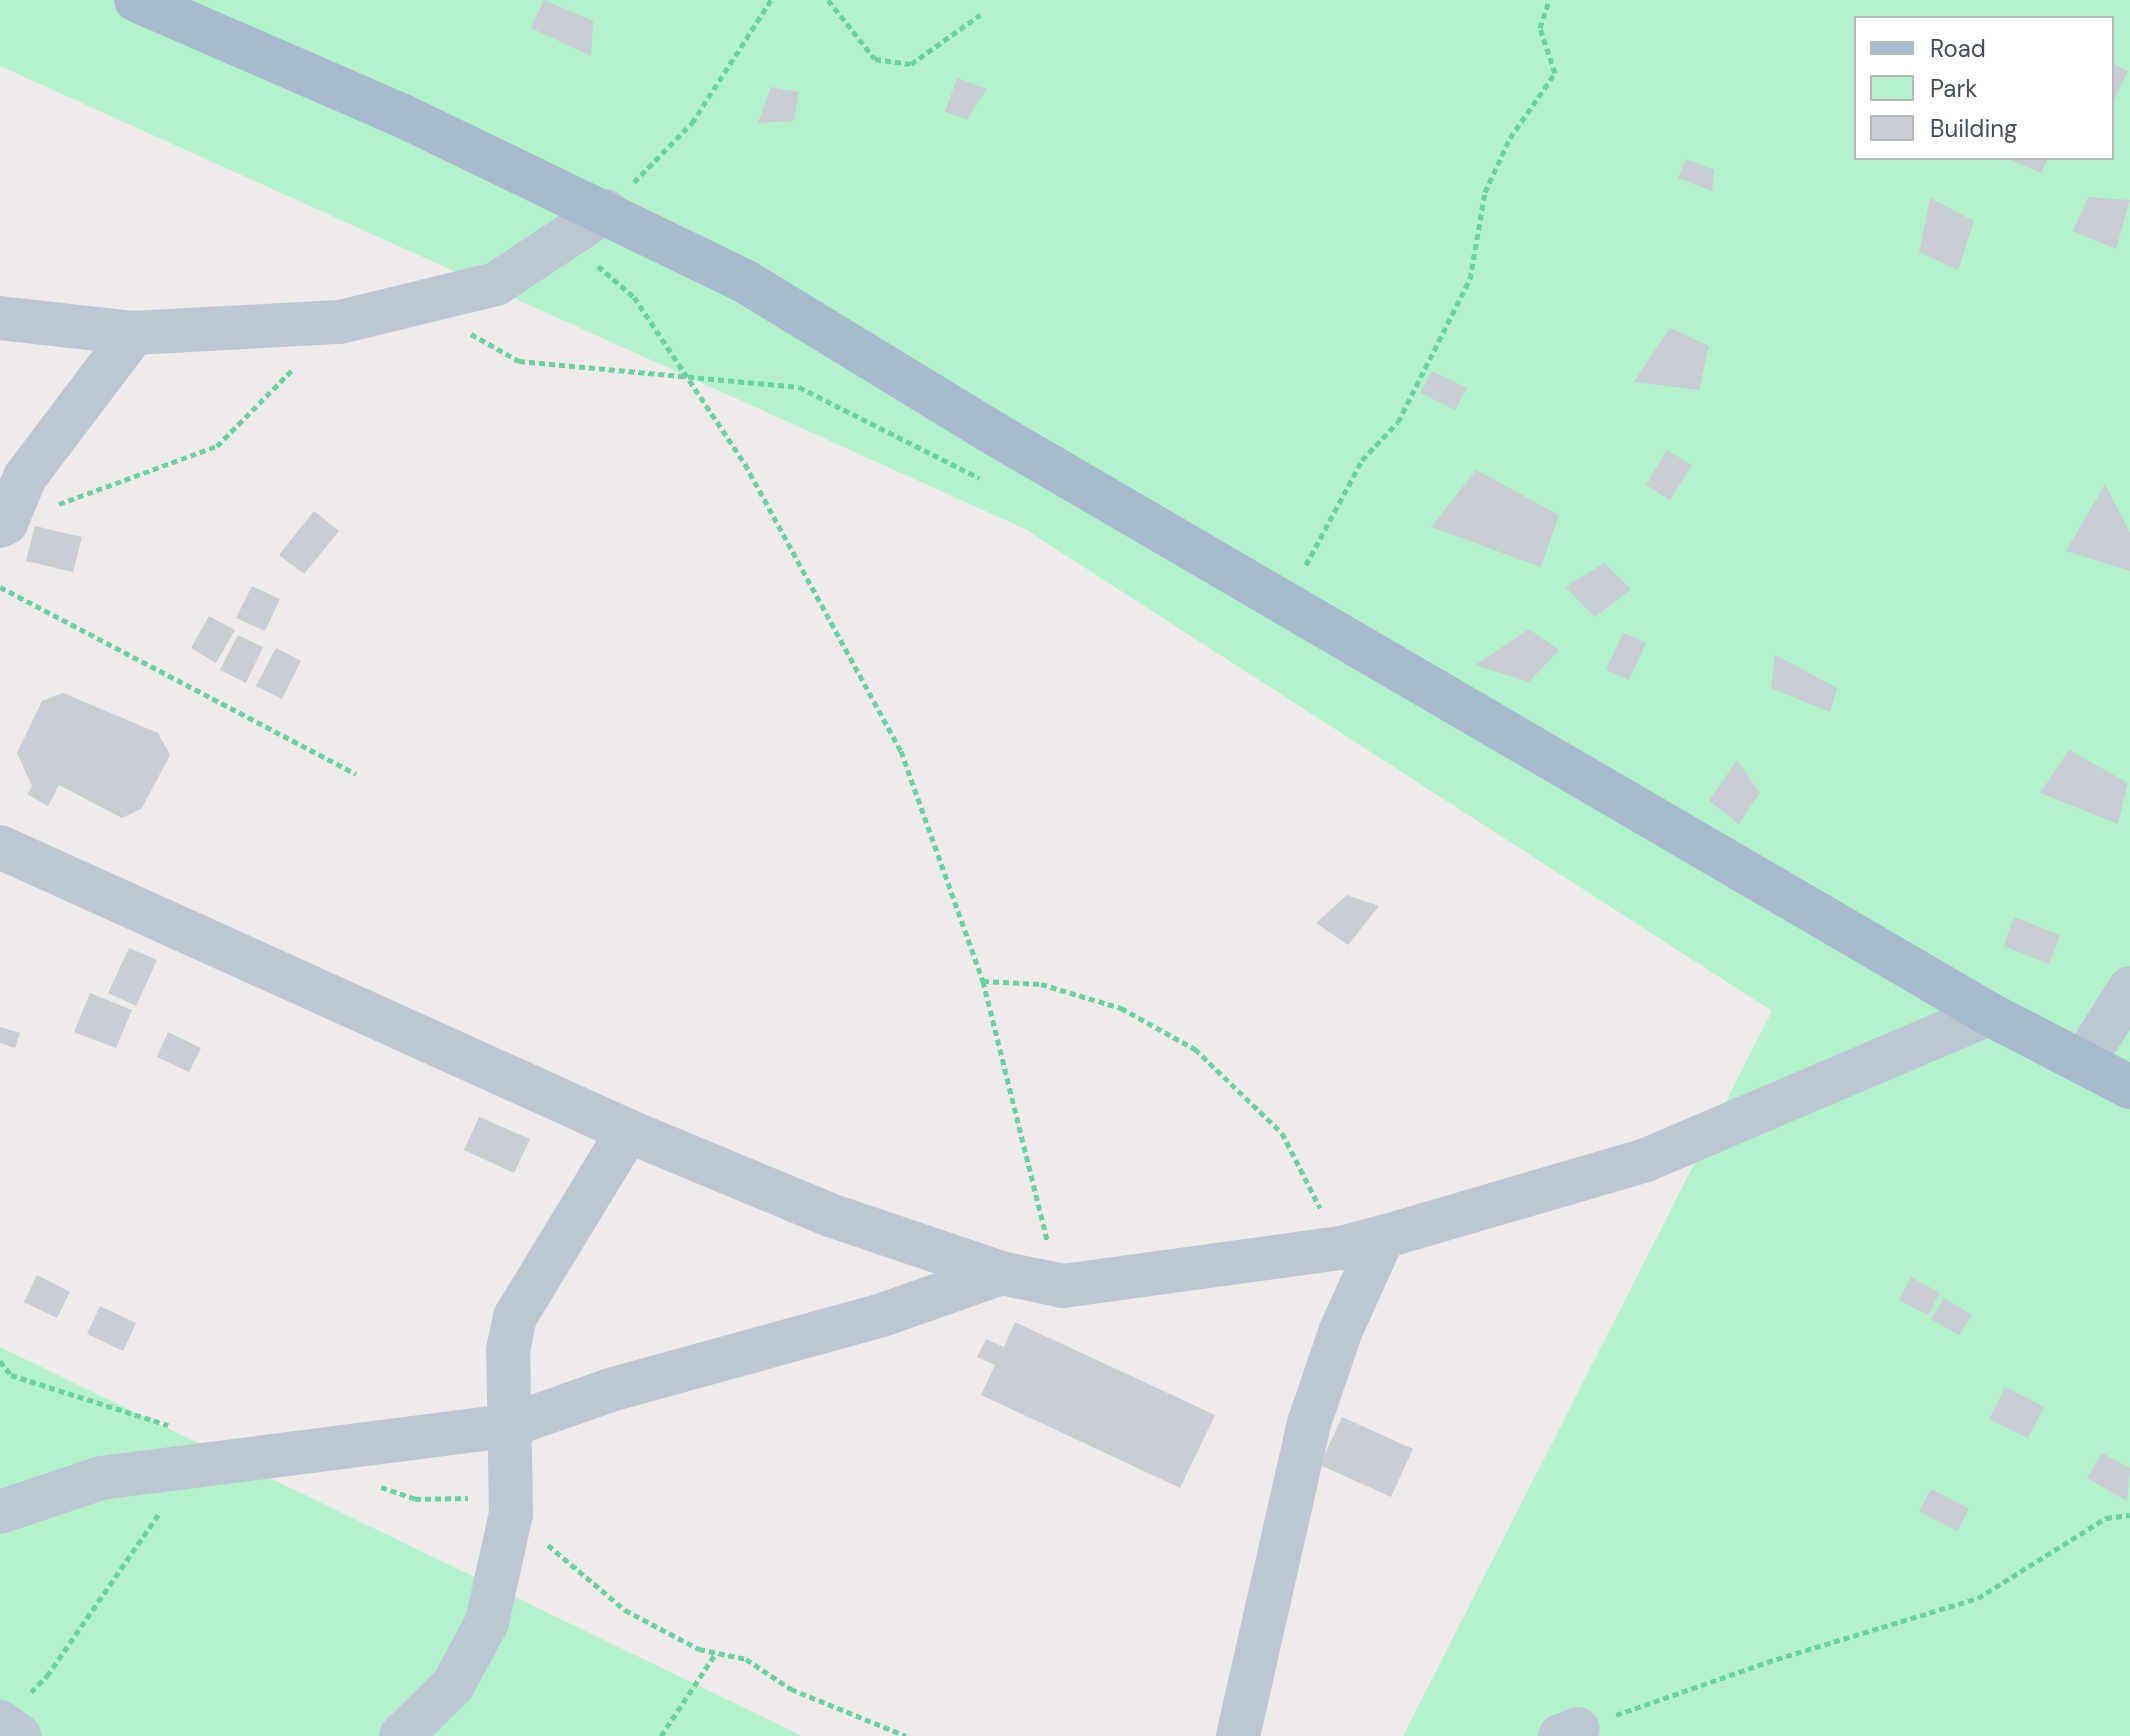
<!DOCTYPE html>
<style>
body{margin:0}
#map{position:relative;width:2130px;height:1736px;overflow:hidden;background:#efebeb;font-family:"DM Sans",sans-serif}
div>[style]{position:absolute}
[style*='--x']{left:calc(var(--x)*1px);top:calc(var(--y)*1px);width:calc(var(--w)*1px);rotate:calc(var(--a)*1deg)}
.green>*{inset:0;background:#b3f2cd}
.building>*{inset:0;background:#c9cdd4}
.path>*{height:5px;margin-top:-2.5px;transform-origin:0;background:repeating-linear-gradient(90deg,#68d3a1 0 6px,transparent 0 10px)}
.minor>*{height:44px;margin:-22px;padding:0 22px;transform-origin:22px;border-radius:22px;background:#bcc7d3}
.major>*{height:44px;margin:-22px;padding:0 22px;transform-origin:22px;border-radius:22px;background:#a7bace}
span{translate:-50% -50%;white-space:nowrap;text-align:center;line-height:1.15;-webkit-text-stroke:8px #fff;paint-order:stroke}
.legend{position:absolute;left:1854px;top:16px;width:260px;height:144px;box-sizing:border-box;background:#fff;border:2px solid #b3b8bd;margin:0;padding:10px 14px;list-style:none;font-size:24px;color:#424e5a}
.legend li{display:flex;align-items:center;gap:16px;height:40px}
.legend b{width:40px;border:2px solid #b3b8bd}
</style>
<div id="map">
<div class="green">
<div style="clip-path:polygon(evenodd,0 0,2130px 0,2130px 1736px,1403px 1736px,1772px 1011px,1025px 529px,0 66px,0 0,1856px 18px,2112px 18px,2112px 158px,1856px 158px,1856px 18px)"></div>
<div style="clip-path:polygon(0 1347px,802px 1736px,0 1736px)"></div>
</div>
<div class="building">
<div style="clip-path:polygon(544px 0,593px 21px,591px 56px,531px 28px)"></div>
<div style="clip-path:polygon(2112px 63px,2128px 71px,2112px 104px)"></div>
<div style="clip-path:polygon(957px 78px,987px 89px,967px 119px,945px 112px)"></div>
<div style="clip-path:polygon(771px 87px,799px 92px,794px 121px,758px 123px)"></div>
<div style="clip-path:polygon(2006px 158px,2048px 158px,2041px 173px)"></div>
<div style="clip-path:polygon(1686px 159px,1714px 170px,1712px 191px,1678px 178px)"></div>
<div style="clip-path:polygon(2088px 197px,2130px 200px,2116px 249px,2073px 231px)"></div>
<div style="clip-path:polygon(1930px 198px,1974px 221px,1958px 270px,1919px 252px)"></div>
<div style="clip-path:polygon(1670px 328px,1709px 346px,1699px 390px,1634px 382px)"></div>
<div style="clip-path:polygon(1432px 371px,1467px 388px,1455px 410px,1421px 393px)"></div>
<div style="clip-path:polygon(1667px 450px,1692px 465px,1670px 500px,1646px 485px)"></div>
<div style="clip-path:polygon(1476px 470px,1559px 515px,1541px 567px,1431px 527px)"></div>
<div style="clip-path:polygon(2105px 484px,2130px 533px,2130px 571px,2066px 551px)"></div>
<div style="clip-path:polygon(314px 511px,339px 531px,304px 574px,279px 555px)"></div>
<div style="clip-path:polygon(35px 526px,82px 537px,73px 572px,26px 561px)"></div>
<div style="clip-path:polygon(1604px 563px,1631px 589px,1595px 617px,1565px 587px)"></div>
<div style="clip-path:polygon(252px 586px,280px 599px,265px 631px,236px 618px)"></div>
<div style="clip-path:polygon(209px 616px,235px 630px,216px 663px,191px 648px)"></div>
<div style="clip-path:polygon(1529px 629px,1559px 650px,1529px 682px,1475px 665px)"></div>
<div style="clip-path:polygon(1623px 633px,1646px 643px,1629px 680px,1606px 670px)"></div>
<div style="clip-path:polygon(238px 635px,263px 647px,246px 683px,220px 670px)"></div>
<div style="clip-path:polygon(276px 648px,301px 661px,282px 699px,256px 686px)"></div>
<div style="clip-path:polygon(1775px 655px,1837px 688px,1830px 712px,1771px 688px)"></div>
<div style="clip-path:polygon(63px 693px,158px 733px,170px 755px,142px 808px,122px 818px,59px 785px,48px 806px,27px 794px,32px 786px,17px 753px,42px 701px)"></div>
<div style="clip-path:polygon(2069px 750px,2128px 783px,2118px 824px,2040px 793px)"></div>
<div style="clip-path:polygon(1737px 760px,1760px 793px,1739px 824px,1709px 801px)"></div>
<div style="clip-path:polygon(1347px 895px,1379px 906px,1348px 945px,1316px 923px)"></div>
<div style="clip-path:polygon(2014px 917px,2060px 935px,2049px 964px,2004px 946px)"></div>
<div style="clip-path:polygon(129px 948px,157px 960px,136px 1006px,108px 993px)"></div>
<div style="clip-path:polygon(90px 993px,132px 1010px,116px 1048px,74px 1032px)"></div>
<div style="clip-path:polygon(0 1027px,20px 1033px,15px 1048px,0 1043px)"></div>
<div style="clip-path:polygon(168px 1032px,201px 1048px,189px 1072px,157px 1057px)"></div>
<div style="clip-path:polygon(479px 1117px,530px 1139px,514px 1173px,464px 1150px)"></div>
<div style="clip-path:polygon(37px 1275px,70px 1292px,57px 1318px,24px 1302px)"></div>
<div style="clip-path:polygon(1911px 1277px,1940px 1293px,1928px 1315px,1899px 1300px)"></div>
<div style="clip-path:polygon(1944px 1298px,1972px 1315px,1959px 1335px,1931px 1319px)"></div>
<div style="clip-path:polygon(100px 1306px,136px 1323px,123px 1351px,87px 1334px)"></div>
<div style="clip-path:polygon(1015px 1322px,1215px 1415px,1180px 1488px,981px 1395px,995px 1365px,977px 1357px,986px 1339px,1004px 1347px)"></div>
<div style="clip-path:polygon(2005px 1387px,2044px 1407px,2028px 1438px,1989px 1419px)"></div>
<div style="clip-path:polygon(1342px 1417px,1413px 1449px,1391px 1497px,1320px 1465px)"></div>
<div style="clip-path:polygon(2102px 1453px,2130px 1468px,2127px 1501px,2087px 1478px)"></div>
<div style="clip-path:polygon(1931px 1489px,1969px 1509px,1957px 1531px,1919px 1511px)"></div>
</div>
<div class="path">
<div style="--x:828;--y:0;--w:75;--a:51.5"></div>
<div style="--x:875;--y:59;--w:36;--a:8"></div>
<div style="--x:911;--y:64;--w:85;--a:-35.4"></div>
<div style="--x:634;--y:182;--w:83;--a:-45.5"></div>
<div style="--x:692;--y:123;--w:146;--a:-57.3"></div>
<div style="--x:598;--y:266;--w:48;--a:40.7"></div>
<div style="--x:634;--y:297;--w:201;--a:56.4"></div>
<div style="--x:745;--y:464;--w:327;--a:61.5"></div>
<div style="--x:901;--y:751;--w:244;--a:70.4"></div>
<div style="--x:983;--y:981;--w:267;--a:76.1"></div>
<div style="--x:471;--y:334;--w:55;--a:29.4"></div>
<div style="--x:519;--y:361;--w:281;--a:5.3"></div>
<div style="--x:799;--y:387;--w:202;--a:26.8"></div>
<div style="--x:59;--y:504;--w:168;--a:-20.2"></div>
<div style="--x:217;--y:446;--w:110;--a:-45.4"></div>
<div style="--x:1306;--y:565;--w:119;--a:-61.9"></div>
<div style="--x:1362;--y:460;--w:52;--a:-46.5"></div>
<div style="--x:1398;--y:422;--w:160;--a:-63.3"></div>
<div style="--x:1470;--y:279;--w:88;--a:-80.2"></div>
<div style="--x:1485;--y:192;--w:60;--a:-65.2"></div>
<div style="--x:1510;--y:138;--w:79;--a:-55.3"></div>
<div style="--x:1555;--y:73;--w:47;--a:-108.4"></div>
<div style="--x:1540;--y:28;--w:29;--a:-72"></div>
<div style="--x:0;--y:587;--w:402;--a:27.7"></div>
<div style="--x:983;--y:981;--w:58;--a:3"></div>
<div style="--x:1041;--y:984;--w:84;--a:16.7"></div>
<div style="--x:1121;--y:1008;--w:85;--a:29"></div>
<div style="--x:1195;--y:1049;--w:121;--a:44"></div>
<div style="--x:1282;--y:1133;--w:84;--a:63.1"></div>
<div style="--x:0;--y:1361;--w:18;--a:52"></div>
<div style="--x:11;--y:1375;--w:165;--a:17.7"></div>
<div style="--x:381;--y:1487;--w:36;--a:19"></div>
<div style="--x:415;--y:1499;--w:53;--a:-1.1"></div>
<div style="--x:548;--y:1545;--w:101;--a:40.2"></div>
<div style="--x:625;--y:1610;--w:84;--a:27.8"></div>
<div style="--x:699;--y:1649;--w:48;--a:12"></div>
<div style="--x:746;--y:1659;--w:54;--a:33.7"></div>
<div style="--x:791;--y:1689;--w:124;--a:22.2"></div>
<div style="--x:31;--y:1692;--w:23;--a:-45"></div>
<div style="--x:47;--y:1676;--w:196;--a:-55.4"></div>
<div style="--x:1616;--y:1715;--w:160;--a:-19.3"></div>
<div style="--x:1767;--y:1662;--w:220;--a:-16.9"></div>
<div style="--x:1978;--y:1598;--w:151;--a:-32"></div>
<div style="--x:2106;--y:1518;--w:24;--a:-7"></div>
<div style="--x:661;--y:1736;--w:100;--a:-56.5"></div>
</div>
<div class="minor">
<div style="--x:0;--y:318;--w:135;--a:6.4"></div>
<div style="--x:134;--y:333;--w:206;--a:-3.1"></div>
<div style="--x:340;--y:322;--w:161;--a:-13.7"></div>
<div style="--x:496;--y:284;--w:132;--a:-33.6"></div>
<div style="--x:0;--y:526;--w:7;--a:-27"></div>
<div style="--x:6;--y:523;--w:50;--a:-67.6"></div>
<div style="--x:25;--y:477;--w:181;--a:-52.9"></div>
<div style="--x:0;--y:847;--w:689;--a:24.33"></div>
<div style="--x:628;--y:1131;--w:219;--a:22.6"></div>
<div style="--x:830;--y:1215;--w:181;--a:18.7"></div>
<div style="--x:1001;--y:1273;--w:63;--a:11.8"></div>
<div style="--x:1063;--y:1286;--w:281;--a:-7.8"></div>
<div style="--x:1341;--y:1248;--w:43;--a:-14.7"></div>
<div style="--x:1383;--y:1237;--w:274;--a:-16.3"></div>
<div style="--x:1646;--y:1160;--w:373;--a:-23.1"></div>
<div style="--x:2084;--y:1061;--w:86;--a:-57.8"></div>
<div style="--x:0;--y:1512;--w:107;--a:-18.6"></div>
<div style="--x:101;--y:1478;--w:410;--a:-7.3"></div>
<div style="--x:508;--y:1426;--w:108;--a:-19.4"></div>
<div style="--x:610;--y:1390;--w:282;--a:-15.4"></div>
<div style="--x:882;--y:1315;--w:126;--a:-19.4"></div>
<div style="--x:0;--y:1722;--w:24;--a:36"></div>
<div style="--x:401;--y:1736;--w:73;--a:-44.4"></div>
<div style="--x:453;--y:1685;--w:72;--a:-61.6"></div>
<div style="--x:487;--y:1622;--w:111;--a:-77.5"></div>
<div style="--x:511;--y:1514;--w:164;--a:-91"></div>
<div style="--x:508;--y:1350;--w:34;--a:-78"></div>
<div style="--x:515;--y:1317;--w:218;--a:-58.7"></div>
<div style="--x:1238;--y:1736;--w:321;--a:-77.2"></div>
<div style="--x:1309;--y:1423;--w:98;--a:-71"></div>
<div style="--x:1341;--y:1330;--w:102;--a:-65.7"></div>
<div style="--x:1560;--y:1736;--w:19;--a:-21"></div>
</div>
<div class="major">
<div style="--x:136;--y:0;--w:289;--a:23.5"></div>
<div style="--x:401;--y:115;--w:383;--a:25.8"></div>
<div style="--x:746;--y:282;--w:292;--a:31.4"></div>
<div style="--x:995;--y:434;--w:1151;--a:30.26"></div>
<div style="--x:1989;--y:1014;--w:159;--a:27.4"></div>
</div>
<ul class="legend">
<li><b style="height:10px;background:#a7bace"></b>Road</li>
<li><b style="height:22px;background:#b3f2cd"></b>Park</li>
<li><b style="height:22px;background:#c9cdd4"></b>Building</li>
</ul>
</div>
